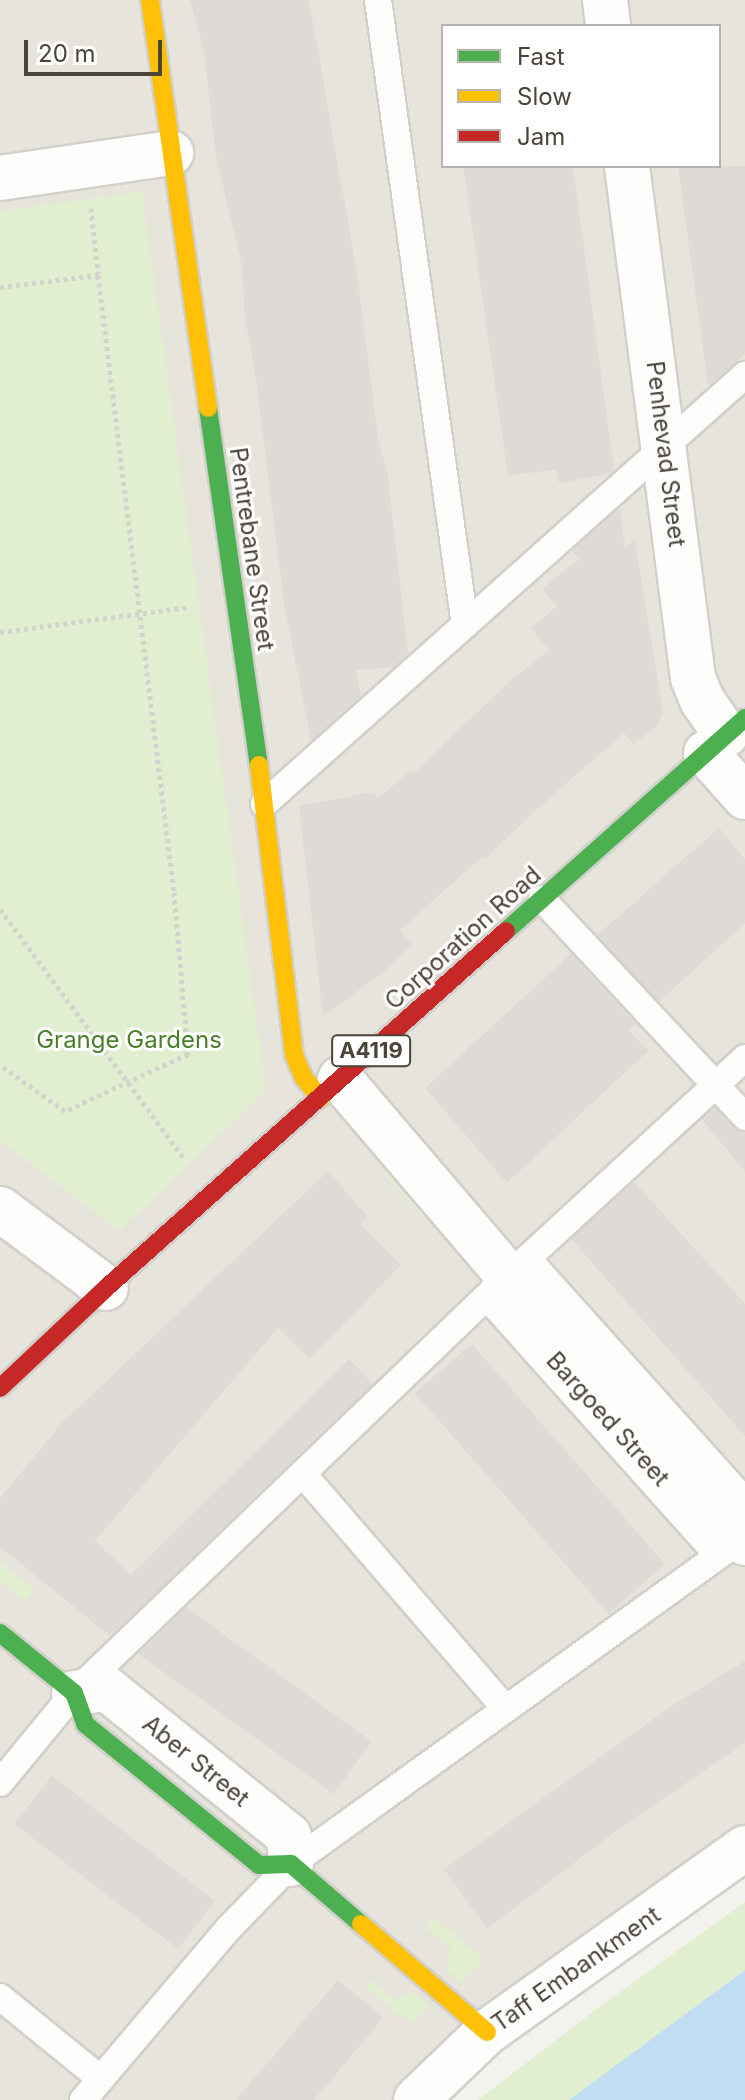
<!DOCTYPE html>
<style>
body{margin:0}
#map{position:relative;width:745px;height:2100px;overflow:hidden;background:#f4f2ee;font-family:Inter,sans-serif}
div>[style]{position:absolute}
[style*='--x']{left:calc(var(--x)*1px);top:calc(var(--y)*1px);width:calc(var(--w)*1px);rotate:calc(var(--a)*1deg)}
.residential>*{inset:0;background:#e7e4dc}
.green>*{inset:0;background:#e1eecf}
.water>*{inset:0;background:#c0ddf1}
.building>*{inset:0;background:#dedbd6}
.path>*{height:5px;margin-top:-2.5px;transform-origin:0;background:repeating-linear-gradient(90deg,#d3d2cc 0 4px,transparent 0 8px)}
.roads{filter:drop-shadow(2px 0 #d2d0cb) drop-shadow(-2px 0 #d2d0cb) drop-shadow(0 2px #d2d0cb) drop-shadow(0 -2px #d2d0cb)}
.lane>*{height:26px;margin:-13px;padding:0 13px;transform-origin:13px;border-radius:13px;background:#fdfdfc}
.street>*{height:44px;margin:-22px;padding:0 22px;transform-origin:22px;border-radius:22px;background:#fdfdfc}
.fast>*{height:18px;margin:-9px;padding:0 9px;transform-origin:9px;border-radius:9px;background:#4caf50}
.slow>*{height:18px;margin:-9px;padding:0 9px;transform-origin:9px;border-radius:9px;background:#ffc107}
.jam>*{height:18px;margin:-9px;padding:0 9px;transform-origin:9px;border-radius:9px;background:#c62828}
span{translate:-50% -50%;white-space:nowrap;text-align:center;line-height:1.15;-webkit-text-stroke:6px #fff;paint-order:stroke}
.shield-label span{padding:2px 6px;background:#fff;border:2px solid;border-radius:6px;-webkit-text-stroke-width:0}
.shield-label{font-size:22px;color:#4b4439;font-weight:700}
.street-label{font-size:24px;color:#4b4439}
.park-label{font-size:24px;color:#4a7f2a}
.legend{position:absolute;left:441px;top:24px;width:280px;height:144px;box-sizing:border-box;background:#fff;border:2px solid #b7b4b0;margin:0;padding:10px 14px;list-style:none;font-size:24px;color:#4b4439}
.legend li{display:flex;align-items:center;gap:16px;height:40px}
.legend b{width:40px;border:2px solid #b7b4b0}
.scale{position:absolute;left:24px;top:40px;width:138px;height:36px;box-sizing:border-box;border:4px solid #4b4439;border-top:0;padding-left:10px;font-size:24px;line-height:28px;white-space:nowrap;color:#4b4439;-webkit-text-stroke:6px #fff;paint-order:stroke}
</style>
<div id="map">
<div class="residential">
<div style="clip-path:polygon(evenodd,0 0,745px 0,745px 1846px,415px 2100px,0 2100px,0 0,443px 26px,719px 26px,719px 166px,443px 166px,443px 26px)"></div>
</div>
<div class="green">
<div style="clip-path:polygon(142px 191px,266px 1090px,119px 1231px,0 1141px,0 211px)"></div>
<div style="clip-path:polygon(401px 1156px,443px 1202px,424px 1218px,383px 1172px)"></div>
<div style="clip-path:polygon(0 1562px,34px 1590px,24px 1601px,0 1581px)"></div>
<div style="clip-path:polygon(745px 1902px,745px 1970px,569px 2100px,478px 2100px,599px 2007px)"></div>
<div style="clip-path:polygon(433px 1918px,486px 1960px,461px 1982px,446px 1969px,451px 1948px,426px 1929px)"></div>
<div style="clip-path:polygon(369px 1979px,394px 2000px,412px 1991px,430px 2007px,411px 2023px,364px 1986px)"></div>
</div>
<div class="water">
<div style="clip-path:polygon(745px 1970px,745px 2100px,569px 2100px)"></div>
</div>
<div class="building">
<div style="clip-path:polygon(190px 0,309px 0,357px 273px,378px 438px,388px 477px,408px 654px,394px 667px,356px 670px,361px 696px,311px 741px,284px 604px,256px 380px,245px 319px,242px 266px,216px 157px,204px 52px)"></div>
<div style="clip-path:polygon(463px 166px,573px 166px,614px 470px,610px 474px,559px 483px,556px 470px,508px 475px)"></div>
<div style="clip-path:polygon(678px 166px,745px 166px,745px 354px,708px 386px)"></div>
<div style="clip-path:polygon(620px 508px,625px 548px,635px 539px,663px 714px,656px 727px,633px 744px,624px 733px,537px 809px,485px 859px,482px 857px,400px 930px,412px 944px,385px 971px,323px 1017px,299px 806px,373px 792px,378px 798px,413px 769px,413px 774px,510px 681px,549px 650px,531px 628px,557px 606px,542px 589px,579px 559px,572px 551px)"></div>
<div style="clip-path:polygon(719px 828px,745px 859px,745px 923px,659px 1002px,597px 935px)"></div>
<div style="clip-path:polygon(571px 954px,636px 1024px,629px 1030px,648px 1051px,507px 1183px,425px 1088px)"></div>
<div style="clip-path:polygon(715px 1108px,734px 1128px,745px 1133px,745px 1172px,702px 1119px)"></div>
<div style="clip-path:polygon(328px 1171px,368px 1217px,360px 1224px,401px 1265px,309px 1359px,278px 1328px,95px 1541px,131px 1575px,349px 1359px,373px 1384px,110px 1636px,0 1547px,0 1498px,62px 1423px)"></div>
<div style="clip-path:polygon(634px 1182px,745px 1304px,745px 1436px,571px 1239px)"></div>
<div style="clip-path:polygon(472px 1344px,665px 1564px,609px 1614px,415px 1393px)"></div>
<div style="clip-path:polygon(186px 1607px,371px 1741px,334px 1794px,138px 1654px)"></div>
<div style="clip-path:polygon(745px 1661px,745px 1743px,619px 1829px,487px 1929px,444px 1869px,673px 1705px)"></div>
<div style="clip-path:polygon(52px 1776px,215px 1901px,178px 1949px,14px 1824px)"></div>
<div style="clip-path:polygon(338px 1980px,383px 2018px,314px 2100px,236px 2100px)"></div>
</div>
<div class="path">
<div style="--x:91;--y:208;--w:67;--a:84"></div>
<div style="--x:0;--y:287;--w:99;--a:-7"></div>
<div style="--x:98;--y:275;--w:622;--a:82.98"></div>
<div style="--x:174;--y:892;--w:163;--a:85.1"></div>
<div style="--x:188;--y:1054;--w:136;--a:155.1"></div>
<div style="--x:65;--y:1111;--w:80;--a:-144.7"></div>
<div style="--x:0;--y:632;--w:191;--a:-7.5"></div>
<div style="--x:0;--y:909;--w:310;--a:53.6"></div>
</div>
<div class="roads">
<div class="lane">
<div style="--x:378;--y:0;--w:631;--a:82.08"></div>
<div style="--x:264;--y:804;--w:645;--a:-41.73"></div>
<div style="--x:542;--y:899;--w:298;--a:47"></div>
<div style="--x:303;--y:1474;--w:308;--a:49.2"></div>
<div style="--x:0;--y:1783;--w:117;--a:-50.6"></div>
<div style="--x:74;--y:1693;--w:602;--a:-43.86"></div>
<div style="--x:508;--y:1276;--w:322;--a:-42.6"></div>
<div style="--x:0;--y:1997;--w:130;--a:39.1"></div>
<div style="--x:83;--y:2100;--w:226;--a:-49.7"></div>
<div style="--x:229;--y:1928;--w:89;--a:-45.9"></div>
<div style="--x:291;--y:1864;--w:557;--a:-35.8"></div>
</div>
<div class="street">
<div style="--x:605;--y:0;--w:26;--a:83"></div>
<div style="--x:627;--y:166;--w:516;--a:82.65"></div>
<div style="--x:693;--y:678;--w:24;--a:68"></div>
<div style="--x:702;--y:700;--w:42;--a:55.6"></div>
<div style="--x:0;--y:178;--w:173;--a:-8.3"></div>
<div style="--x:706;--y:753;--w:59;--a:48.4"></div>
<div style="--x:340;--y:1079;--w:259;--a:49.5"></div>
<div style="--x:0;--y:1209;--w:132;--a:36.7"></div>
<div style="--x:508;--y:1276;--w:23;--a:110"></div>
<div style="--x:500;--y:1298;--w:319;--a:48.2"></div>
<div style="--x:713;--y:1536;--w:29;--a:6"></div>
<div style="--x:508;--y:1276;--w:22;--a:-3"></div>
<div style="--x:530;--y:1275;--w:316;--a:48.1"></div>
<div style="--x:741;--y:1510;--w:29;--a:88"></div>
<div style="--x:742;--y:1539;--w:5;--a:53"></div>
<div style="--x:74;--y:1693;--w:33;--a:-7"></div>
<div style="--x:107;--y:1689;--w:234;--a:38.9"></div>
<div style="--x:289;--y:1836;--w:28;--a:86"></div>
<div style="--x:416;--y:2100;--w:98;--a:-43.8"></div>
<div style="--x:487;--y:2032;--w:317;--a:-35.5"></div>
</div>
<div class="fast">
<div style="--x:208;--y:408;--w:361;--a:81.9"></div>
<div style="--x:506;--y:931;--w:320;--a:-41.7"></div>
<div style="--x:0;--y:1633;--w:95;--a:39"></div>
<div style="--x:74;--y:1693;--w:33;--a:70"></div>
<div style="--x:85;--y:1724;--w:224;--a:39"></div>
<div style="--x:259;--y:1865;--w:32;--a:-2"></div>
<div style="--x:291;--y:1864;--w:92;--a:40.6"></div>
</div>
<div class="slow">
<div style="--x:150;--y:0;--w:412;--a:81.9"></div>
<div style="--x:259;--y:765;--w:292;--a:83.1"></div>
<div style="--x:294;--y:1055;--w:25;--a:67"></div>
<div style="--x:304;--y:1078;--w:26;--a:51"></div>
<div style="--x:361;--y:1924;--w:166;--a:40.6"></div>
</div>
<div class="jam">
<div style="--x:0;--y:1388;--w:146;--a:-43.3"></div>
<div style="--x:106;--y:1288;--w:536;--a:-41.75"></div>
</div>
</div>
<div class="shield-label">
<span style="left:371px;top:1051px">A4119</span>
</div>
<div class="street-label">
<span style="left:666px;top:454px;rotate:83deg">Penhevad Street</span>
<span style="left:252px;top:549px;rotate:82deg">Pentrebane Street</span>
<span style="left:463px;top:938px;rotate:-42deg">Corporation Road</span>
<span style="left:608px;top:1419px;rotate:48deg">Bargoed Street</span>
<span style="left:196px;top:1761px;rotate:39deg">Aber Street</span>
<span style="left:576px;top:1969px;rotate:-35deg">Taff Embankment</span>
</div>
<div class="park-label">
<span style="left:129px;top:1040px">Grange Gardens</span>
</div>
<ul class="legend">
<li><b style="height:10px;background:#4caf50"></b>Fast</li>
<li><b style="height:10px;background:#ffc107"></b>Slow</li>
<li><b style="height:10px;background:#c62828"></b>Jam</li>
</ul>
<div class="scale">20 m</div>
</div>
